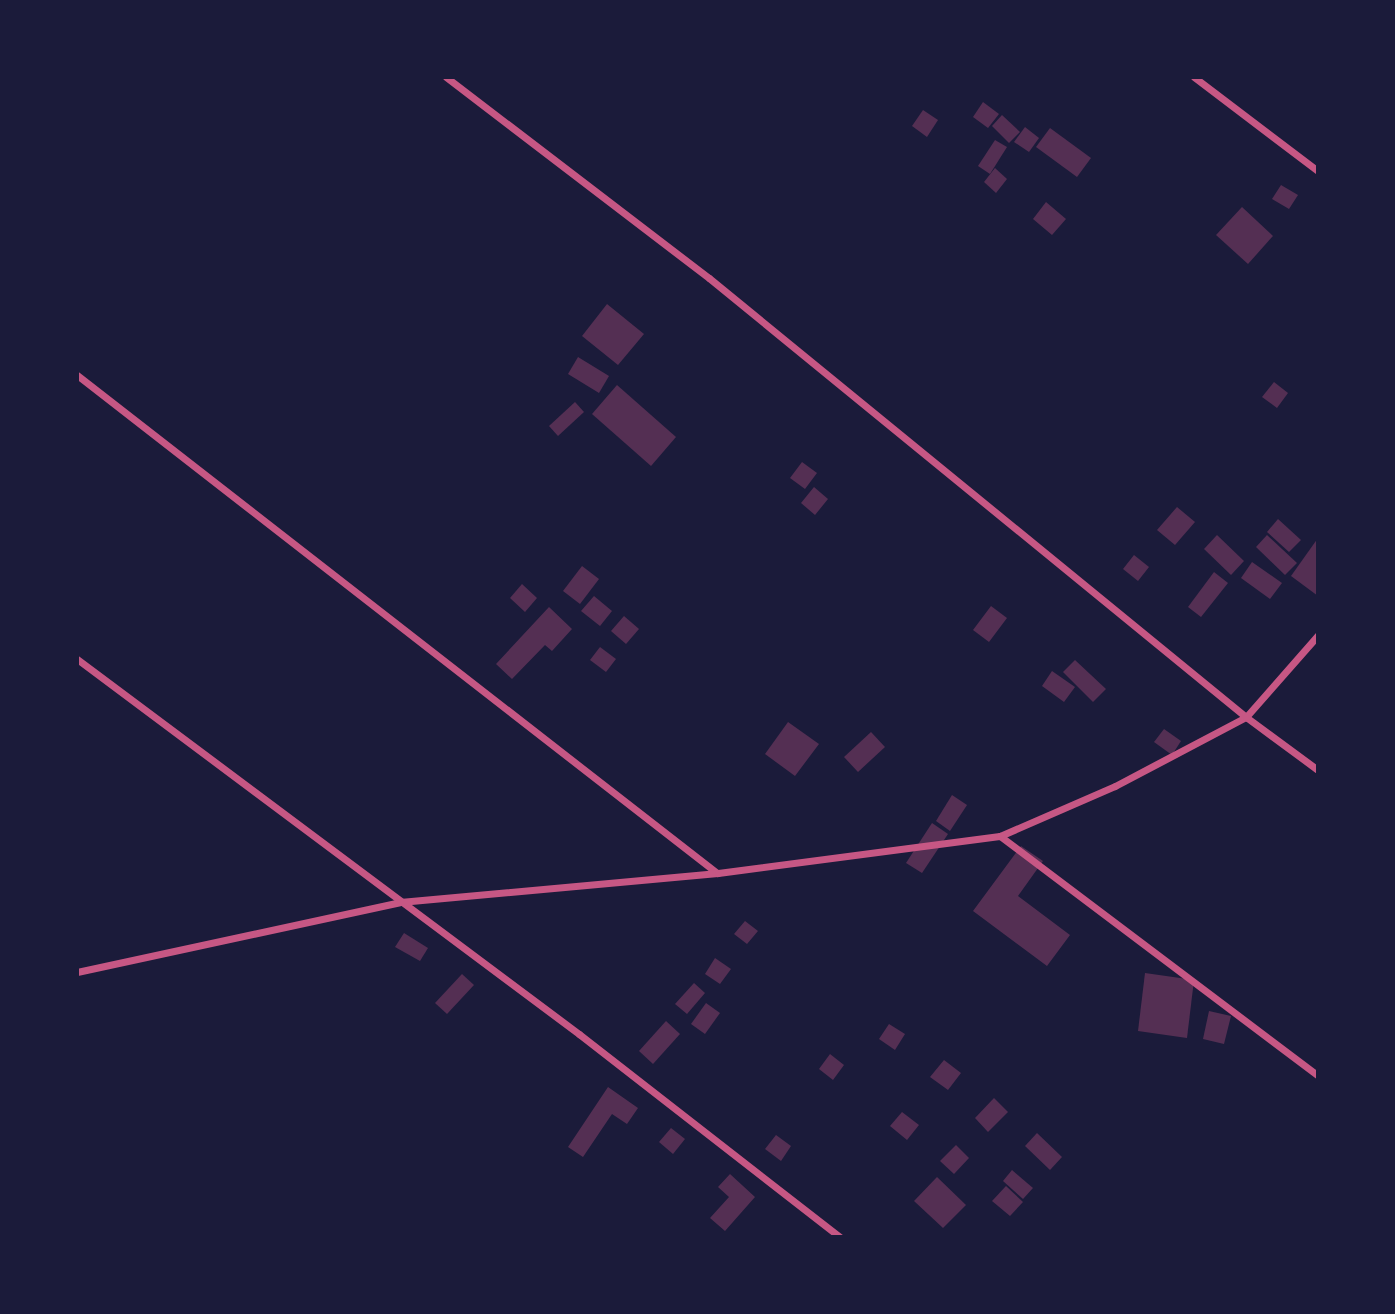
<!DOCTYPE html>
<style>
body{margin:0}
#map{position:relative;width:1395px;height:1314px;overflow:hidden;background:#1b1b3a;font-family:"Fira Sans",sans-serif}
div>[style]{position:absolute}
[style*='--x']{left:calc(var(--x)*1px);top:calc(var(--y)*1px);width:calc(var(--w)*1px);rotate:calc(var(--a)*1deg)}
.building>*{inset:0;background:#542f53}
.minor>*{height:7px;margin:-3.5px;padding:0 3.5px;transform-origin:3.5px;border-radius:3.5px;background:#c65784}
span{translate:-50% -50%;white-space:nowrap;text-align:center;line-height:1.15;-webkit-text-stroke:5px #1b1b3a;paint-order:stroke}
.frame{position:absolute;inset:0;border:79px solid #1b1b3a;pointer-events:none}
</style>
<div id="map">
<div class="building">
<div style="clip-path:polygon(983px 102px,999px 114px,988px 128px,973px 117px)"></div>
<div style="clip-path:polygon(923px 110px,938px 120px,927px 137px,912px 126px)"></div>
<div style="clip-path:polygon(1002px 115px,1020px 132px,1009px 143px,992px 126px)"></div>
<div style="clip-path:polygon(1025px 127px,1039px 138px,1029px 152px,1014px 142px)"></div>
<div style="clip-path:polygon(1050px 128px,1091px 158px,1077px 177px,1036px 147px)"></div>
<div style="clip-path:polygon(995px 140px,1007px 147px,990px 174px,978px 166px)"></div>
<div style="clip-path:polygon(995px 168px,1007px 179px,996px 193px,984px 182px)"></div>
<div style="clip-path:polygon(1281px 185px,1298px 195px,1289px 209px,1272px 199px)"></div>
<div style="clip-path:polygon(1046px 202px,1066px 219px,1052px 235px,1033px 219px)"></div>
<div style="clip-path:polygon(1242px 207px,1273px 236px,1248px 264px,1216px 235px)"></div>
<div style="clip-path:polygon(607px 304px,644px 334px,618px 365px,582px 336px)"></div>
<div style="clip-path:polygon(578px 357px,609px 376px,599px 393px,568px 374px)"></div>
<div style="clip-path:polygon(1274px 382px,1288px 393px,1277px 408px,1262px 397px)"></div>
<div style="clip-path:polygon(617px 385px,676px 437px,651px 466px,592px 414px)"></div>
<div style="clip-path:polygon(575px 402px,584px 412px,558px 436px,549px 426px)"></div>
<div style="clip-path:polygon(802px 462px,817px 473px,805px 489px,790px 478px)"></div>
<div style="clip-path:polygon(814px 487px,828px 499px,815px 515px,801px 503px)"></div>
<div style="clip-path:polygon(1177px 507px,1195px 522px,1175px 545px,1157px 530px)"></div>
<div style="clip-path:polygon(1278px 519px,1301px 540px,1289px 552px,1267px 532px)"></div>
<div style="clip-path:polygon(1217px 535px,1244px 561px,1231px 575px,1204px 549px)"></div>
<div style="clip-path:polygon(1267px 535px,1297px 563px,1285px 575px,1256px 547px)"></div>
<div style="clip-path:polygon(1318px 538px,1318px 596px,1291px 576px)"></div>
<div style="clip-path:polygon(1134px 555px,1149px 567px,1138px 581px,1123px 569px)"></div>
<div style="clip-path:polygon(1252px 562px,1282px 583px,1270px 599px,1241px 578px)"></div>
<div style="clip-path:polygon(582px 566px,599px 579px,580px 604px,563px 591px)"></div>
<div style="clip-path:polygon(1214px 572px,1228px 583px,1201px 617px,1188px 607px)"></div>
<div style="clip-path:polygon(522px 584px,537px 598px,525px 612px,510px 598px)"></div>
<div style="clip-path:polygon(594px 596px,612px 611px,600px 626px,581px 611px)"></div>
<div style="clip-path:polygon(991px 606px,1007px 618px,989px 642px,973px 630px)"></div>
<div style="clip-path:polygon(549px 607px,572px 629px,552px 651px,545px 645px,512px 679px,496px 664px)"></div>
<div style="clip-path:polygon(624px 616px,639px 629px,626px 644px,611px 631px)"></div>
<div style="clip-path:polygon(600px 647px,616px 659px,606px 672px,590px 660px)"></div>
<div style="clip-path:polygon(1075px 660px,1106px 689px,1093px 702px,1063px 672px)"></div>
<div style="clip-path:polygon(1052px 671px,1075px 687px,1064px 702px,1042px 686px)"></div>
<div style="clip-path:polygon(788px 722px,819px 744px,795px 776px,765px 754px)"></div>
<div style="clip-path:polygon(1164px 729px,1181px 741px,1172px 755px,1154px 742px)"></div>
<div style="clip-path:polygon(871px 732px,885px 747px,858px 772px,844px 757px)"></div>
<div style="clip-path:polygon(952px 795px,967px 805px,950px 831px,936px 821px)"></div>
<div style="clip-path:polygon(932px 823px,948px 834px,922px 873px,906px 863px)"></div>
<div style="clip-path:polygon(1021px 846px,1043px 861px,1018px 896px,1070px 935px,1047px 966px,973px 911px)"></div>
<div style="clip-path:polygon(745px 921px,758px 931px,747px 944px,734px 934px)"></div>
<div style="clip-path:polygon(404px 933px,428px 948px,420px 961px,395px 947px)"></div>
<div style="clip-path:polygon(715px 958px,731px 969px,720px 984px,705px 974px)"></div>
<div style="clip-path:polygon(1145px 973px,1194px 980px,1187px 1038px,1138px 1031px)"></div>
<div style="clip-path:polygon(462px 974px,474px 985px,447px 1014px,435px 1003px)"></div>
<div style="clip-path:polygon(694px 983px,705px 993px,687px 1014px,675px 1004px)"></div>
<div style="clip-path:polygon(706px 1003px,720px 1013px,705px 1034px,691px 1024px)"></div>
<div style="clip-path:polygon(1209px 1011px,1231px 1016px,1224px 1044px,1203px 1039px)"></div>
<div style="clip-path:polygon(666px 1021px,680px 1034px,653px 1064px,639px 1051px)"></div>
<div style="clip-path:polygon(889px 1024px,905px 1034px,895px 1050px,879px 1039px)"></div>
<div style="clip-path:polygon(830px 1054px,844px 1065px,833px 1080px,819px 1069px)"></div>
<div style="clip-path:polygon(944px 1060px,961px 1073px,948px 1090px,930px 1077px)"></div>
<div style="clip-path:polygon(608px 1087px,638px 1108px,627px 1124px,612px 1114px,583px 1157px,568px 1147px)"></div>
<div style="clip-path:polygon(994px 1098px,1008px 1112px,988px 1132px,975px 1118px)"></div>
<div style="clip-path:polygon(902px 1112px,919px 1125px,907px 1140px,890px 1126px)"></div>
<div style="clip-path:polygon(671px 1128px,685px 1139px,673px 1154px,659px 1142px)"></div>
<div style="clip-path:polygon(1037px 1133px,1062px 1157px,1050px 1170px,1025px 1146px)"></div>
<div style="clip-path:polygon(776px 1135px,791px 1146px,781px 1161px,765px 1149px)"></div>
<div style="clip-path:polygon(956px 1145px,969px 1158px,954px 1174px,940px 1161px)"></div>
<div style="clip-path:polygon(1012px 1170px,1033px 1188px,1023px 1199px,1003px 1181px)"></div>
<div style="clip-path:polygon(730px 1174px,755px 1197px,725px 1231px,710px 1218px,729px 1197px,718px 1187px)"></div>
<div style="clip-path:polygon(937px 1177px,966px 1205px,943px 1228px,914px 1201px)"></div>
<div style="clip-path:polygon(1006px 1186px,1023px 1202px,1010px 1216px,992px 1201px)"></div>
</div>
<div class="minor">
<div style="--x:446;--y:77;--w:331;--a:37.4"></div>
<div style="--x:709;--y:278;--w:694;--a:39.27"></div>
<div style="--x:1246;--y:717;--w:89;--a:36.4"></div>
<div style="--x:1194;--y:77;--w:156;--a:37.2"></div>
<div style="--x:77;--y:375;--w:811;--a:37.89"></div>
<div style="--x:77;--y:659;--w:627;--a:36.76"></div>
<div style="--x:579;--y:1034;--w:331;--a:37.9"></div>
<div style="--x:1000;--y:836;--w:398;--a:37"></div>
<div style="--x:77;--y:972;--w:330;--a:-12.2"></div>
<div style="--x:400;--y:902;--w:319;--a:-5.2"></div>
<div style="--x:718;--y:873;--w:284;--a:-7.5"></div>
<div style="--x:1000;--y:836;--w:125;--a:-23.5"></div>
<div style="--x:1115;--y:786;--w:148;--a:-27.8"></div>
<div style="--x:1246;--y:717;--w:109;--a:-48.7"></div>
</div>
<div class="frame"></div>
</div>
